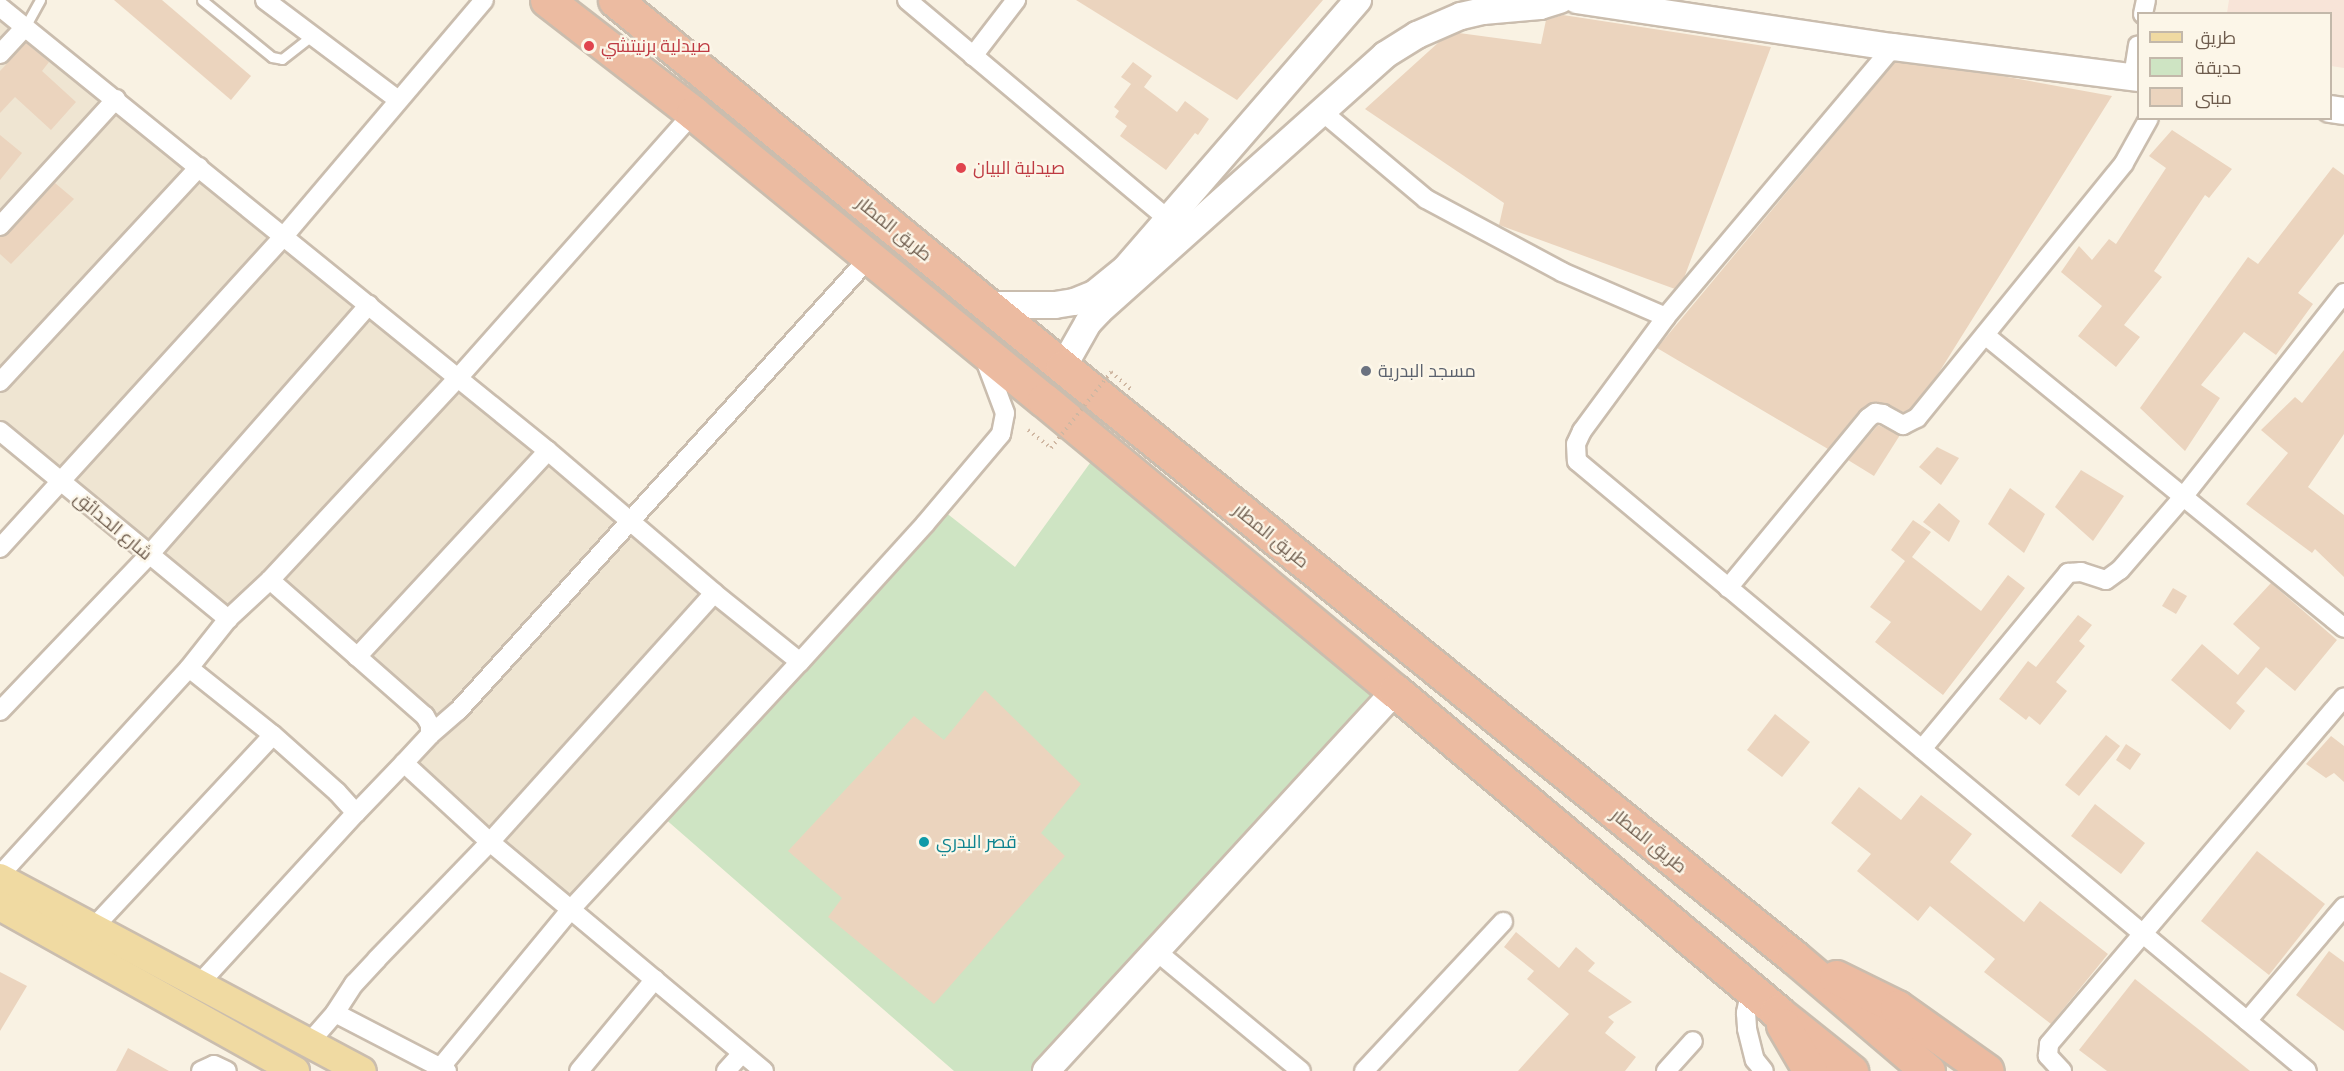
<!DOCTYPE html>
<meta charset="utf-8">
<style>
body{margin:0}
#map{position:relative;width:2344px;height:1071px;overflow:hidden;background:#f9f2e3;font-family:"Roboto Condensed",Cairo,sans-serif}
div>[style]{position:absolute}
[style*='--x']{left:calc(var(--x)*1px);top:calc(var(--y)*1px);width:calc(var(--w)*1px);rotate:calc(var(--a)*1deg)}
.residential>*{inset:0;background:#efe5d2}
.commercial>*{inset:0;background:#f8e4d8}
.green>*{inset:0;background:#cee4c3}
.building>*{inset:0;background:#ebd4be}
.roads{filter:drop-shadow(2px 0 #cabdae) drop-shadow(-2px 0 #cabdae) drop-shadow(0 2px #cabdae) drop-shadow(0 -2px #cabdae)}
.lane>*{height:9px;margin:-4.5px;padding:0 4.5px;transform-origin:4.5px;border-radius:4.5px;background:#fff}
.street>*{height:18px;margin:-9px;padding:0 9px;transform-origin:9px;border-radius:9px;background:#fff}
.secondary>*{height:26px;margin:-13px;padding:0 13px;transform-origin:13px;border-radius:13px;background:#fff}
.primary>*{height:28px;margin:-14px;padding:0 14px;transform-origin:14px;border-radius:14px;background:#f0daa2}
.highway>*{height:33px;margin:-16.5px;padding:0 16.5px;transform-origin:16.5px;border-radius:16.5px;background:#ecbba1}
.path-bridge>*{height:4px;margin-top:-2px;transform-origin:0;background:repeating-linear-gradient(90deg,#cfb7a2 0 1.5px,transparent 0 6px)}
.dots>*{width:16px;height:16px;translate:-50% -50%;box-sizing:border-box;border:3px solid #fcf6e8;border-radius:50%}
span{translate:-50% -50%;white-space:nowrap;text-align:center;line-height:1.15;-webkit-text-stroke:4.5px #fcf6e8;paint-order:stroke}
.health-label{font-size:18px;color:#be3a42}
.left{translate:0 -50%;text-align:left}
.street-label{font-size:18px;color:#6d5b4c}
.worship-label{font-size:18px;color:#5b616d}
.culture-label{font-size:18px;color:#0d838f}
.legend{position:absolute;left:2137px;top:12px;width:195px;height:108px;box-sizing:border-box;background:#fcf6e8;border:2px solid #c3b8aa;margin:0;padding:8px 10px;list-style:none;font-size:18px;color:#6d5b4c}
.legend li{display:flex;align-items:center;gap:12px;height:30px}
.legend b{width:30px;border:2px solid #c3b8aa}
</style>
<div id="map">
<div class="residential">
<div style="clip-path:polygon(0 4px,799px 662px,571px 908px,405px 763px,431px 725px,271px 580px,228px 618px,0 431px)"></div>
</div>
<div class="commercial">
<div style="clip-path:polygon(2229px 0,2344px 0,2344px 68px,2331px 66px,2330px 14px,2227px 13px)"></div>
</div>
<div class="green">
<div style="clip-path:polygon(1098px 452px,1388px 692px,1035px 1071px,954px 1071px,663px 817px,940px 508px,1015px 567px)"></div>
</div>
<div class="building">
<div style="clip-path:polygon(114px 0,162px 0,251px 76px,231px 100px)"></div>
<div style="clip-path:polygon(1076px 0,1323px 0,1237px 100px)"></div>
<div style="clip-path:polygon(1563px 15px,1771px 47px,1684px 278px,1675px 289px,1499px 225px,1504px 203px,1365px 109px,1439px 42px,1459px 33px,1541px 44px,1546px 20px)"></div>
<div style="clip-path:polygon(26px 43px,49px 62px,42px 71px,76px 102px,51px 130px,15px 97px,0 113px,0 71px)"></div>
<div style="clip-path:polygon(1133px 62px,1152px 76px,1144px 87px,1177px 112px,1185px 101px,1209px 119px,1198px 135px,1195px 133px,1166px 170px,1120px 136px,1127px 126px,1115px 117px,1119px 111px,1114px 107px,1131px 84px,1121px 77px)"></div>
<div style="clip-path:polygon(1895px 62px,2002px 76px,2112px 96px,1938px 374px,1910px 409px,1903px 412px,1885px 403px,1868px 404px,1859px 411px,1828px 449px,1657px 348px)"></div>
<div style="clip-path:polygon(2172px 130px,2232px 169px,2209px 198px,2205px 195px,2154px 271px,2162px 277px,2124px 325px,2140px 337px,2116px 367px,2078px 336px,2102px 306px,2061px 272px,2079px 246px,2092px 260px,2109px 239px,2116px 244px,2166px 168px,2149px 156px)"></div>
<div style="clip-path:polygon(0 135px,22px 153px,0 180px)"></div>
<div style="clip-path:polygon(2333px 167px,2344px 175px,2344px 234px,2298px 293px,2313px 304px,2276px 355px,2244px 332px,2201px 385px,2220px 398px,2185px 451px,2140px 408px,2248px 257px,2258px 264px)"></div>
<div style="clip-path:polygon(55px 183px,74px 199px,11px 264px,0 254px,0 237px,8px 234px)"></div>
<div style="clip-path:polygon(2344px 350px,2344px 434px,2308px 487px,2344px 515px,2344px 577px,2315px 549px,2312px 553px,2246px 504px,2288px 453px,2261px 430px,2295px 397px,2302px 403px)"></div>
<div style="clip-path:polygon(1878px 425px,1900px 435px,1874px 476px,1848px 460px)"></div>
<div style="clip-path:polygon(1937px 447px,1959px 458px,1941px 485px,1919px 467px)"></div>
<div style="clip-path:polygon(2081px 470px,2124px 496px,2093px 541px,2055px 507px)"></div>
<div style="clip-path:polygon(2010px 488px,2045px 514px,2024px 553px,1988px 524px)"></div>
<div style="clip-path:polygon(1939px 503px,1960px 521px,1949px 542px,1923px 522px)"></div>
<div style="clip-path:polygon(1913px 520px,1931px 532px,1912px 557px,1981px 611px,2008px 575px,2025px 588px,1943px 695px,1875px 642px,1891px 622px,1870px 607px,1905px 561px,1891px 550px)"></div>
<div style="clip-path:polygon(2271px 583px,2337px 640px,2295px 691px,2266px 667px,2236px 703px,2245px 711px,2230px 730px,2171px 680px,2202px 644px,2238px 675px,2260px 648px,2233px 624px)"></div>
<div style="clip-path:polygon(2173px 588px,2187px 596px,2176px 614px,2162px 606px)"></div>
<div style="clip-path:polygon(2078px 615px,2092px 625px,2079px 641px,2085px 646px,2056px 682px,2067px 691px,2040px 725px,2029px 716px,2026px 720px,1999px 699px,2028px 661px,2036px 667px)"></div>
<div style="clip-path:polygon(985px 690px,1081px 784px,1041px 833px,1065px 856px,934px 1004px,828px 917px,842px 898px,788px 851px,914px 716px,944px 740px)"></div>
<div style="clip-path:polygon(1775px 714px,1810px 742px,1782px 777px,1747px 750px)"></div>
<div style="clip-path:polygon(2106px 735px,2120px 746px,2079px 796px,2065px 785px)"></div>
<div style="clip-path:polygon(2331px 736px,2344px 746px,2344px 782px,2334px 773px,2326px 778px,2306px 764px)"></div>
<div style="clip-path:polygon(2126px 744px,2141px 754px,2130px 770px,2116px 760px)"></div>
<div style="clip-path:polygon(1859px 787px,1901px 820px,1921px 795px,1972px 834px,1950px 862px,2024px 922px,2040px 901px,2108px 954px,2051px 1024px,1984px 972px,1995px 959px,1930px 906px,1918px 921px,1857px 871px,1871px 854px,1831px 823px)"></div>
<div style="clip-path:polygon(2095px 804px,2145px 843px,2121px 874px,2071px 836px)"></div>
<div style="clip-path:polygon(2257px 851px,2325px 904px,2269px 975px,2201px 921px)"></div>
<div style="clip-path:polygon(1516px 932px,1559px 968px,1576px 947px,1595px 963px,1588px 971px,1632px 1002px,1608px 1017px,1614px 1022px,1605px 1033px,1636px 1057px,1625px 1071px,1518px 1071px,1569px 1014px,1527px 979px,1534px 971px,1504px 947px)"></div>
<div style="clip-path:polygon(2329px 951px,2344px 962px,2344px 1031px,2296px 995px)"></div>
<div style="clip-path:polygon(0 972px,27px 986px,0 1031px)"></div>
<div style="clip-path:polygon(2135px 979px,2202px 1032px,2250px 1071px,2107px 1071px,2079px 1050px)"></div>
<div style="clip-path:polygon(128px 1048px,169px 1071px,116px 1071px)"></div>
</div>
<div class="roads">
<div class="lane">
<div style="--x:202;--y:0;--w:90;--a:39.2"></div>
<div style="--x:272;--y:57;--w:10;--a:11"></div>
<div style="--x:282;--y:59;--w:39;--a:-38"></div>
<div style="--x:25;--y:27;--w:31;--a:-61"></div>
</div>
<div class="street">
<div style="--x:265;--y:0;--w:166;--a:36.9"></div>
<div style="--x:907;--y:0;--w:354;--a:40"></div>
<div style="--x:0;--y:7;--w:705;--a:39.02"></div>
<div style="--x:548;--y:451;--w:218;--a:40.5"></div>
<div style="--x:714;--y:593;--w:110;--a:38.7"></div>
<div style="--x:2143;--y:14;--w:14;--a:-78"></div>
<div style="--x:1893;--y:47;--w:353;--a:130.1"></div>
<div style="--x:1666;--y:317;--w:142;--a:126.4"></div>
<div style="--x:1582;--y:431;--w:14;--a:115"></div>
<div style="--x:1576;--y:444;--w:17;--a:87"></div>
<div style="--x:1577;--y:461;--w:951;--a:39.88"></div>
<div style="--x:0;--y:54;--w:37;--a:-47"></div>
<div style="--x:973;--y:56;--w:71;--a:-52.5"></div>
<div style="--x:2133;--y:77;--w:32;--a:-81"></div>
<div style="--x:1320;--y:110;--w:138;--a:40"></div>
<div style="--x:1426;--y:199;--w:154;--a:28.2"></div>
<div style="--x:1562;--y:272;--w:113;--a:23.4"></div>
<div style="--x:0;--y:226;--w:172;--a:-47.6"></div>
<div style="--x:1985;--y:335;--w:463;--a:39.2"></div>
<div style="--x:0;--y:382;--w:293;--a:-47.2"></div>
<div style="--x:0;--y:431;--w:296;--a:39.5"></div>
<div style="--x:0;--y:548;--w:422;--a:-47.7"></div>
<div style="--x:284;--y:236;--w:309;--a:-49.7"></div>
<div style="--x:270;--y:580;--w:276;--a:-47.1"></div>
<div style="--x:458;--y:378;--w:354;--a:-48.4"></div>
<div style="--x:1728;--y:588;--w:220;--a:-50.5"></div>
<div style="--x:1868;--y:418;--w:9;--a:-36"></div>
<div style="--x:1875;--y:413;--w:8;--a:7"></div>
<div style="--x:1883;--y:414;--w:23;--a:29"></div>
<div style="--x:1903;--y:425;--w:16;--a:-27"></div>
<div style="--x:1917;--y:418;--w:328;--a:-50.9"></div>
<div style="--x:2124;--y:163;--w:51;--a:-60.9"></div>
<div style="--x:357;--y:657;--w:281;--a:-47.2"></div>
<div style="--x:0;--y:711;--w:216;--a:-46.3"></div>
<div style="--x:149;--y:555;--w:333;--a:-48.7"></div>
<div style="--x:430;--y:735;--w:37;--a:-41"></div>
<div style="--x:458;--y:711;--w:610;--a:-47.79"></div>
<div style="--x:1922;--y:749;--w:229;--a:-50.3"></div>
<div style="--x:2068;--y:573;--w:13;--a:-4"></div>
<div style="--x:2081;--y:572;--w:26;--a:18"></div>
<div style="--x:2106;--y:580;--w:17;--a:-36"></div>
<div style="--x:2120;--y:570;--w:96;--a:-49.2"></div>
<div style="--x:2183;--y:497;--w:260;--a:-51.7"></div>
<div style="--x:404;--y:763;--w:69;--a:133.8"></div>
<div style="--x:356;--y:813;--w:28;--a:-132"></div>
<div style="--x:337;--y:792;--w:86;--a:-138.3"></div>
<div style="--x:273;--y:735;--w:107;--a:-141.4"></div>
<div style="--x:189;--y:668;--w:63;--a:-51.5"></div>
<div style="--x:228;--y:619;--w:57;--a:-42.9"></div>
<div style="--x:270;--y:580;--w:206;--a:41.3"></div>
<div style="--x:425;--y:716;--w:10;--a:61"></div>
<div style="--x:430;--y:725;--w:10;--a:90"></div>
<div style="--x:430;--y:735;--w:38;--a:133"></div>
<div style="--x:404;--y:763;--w:117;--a:42.6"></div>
<div style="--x:490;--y:842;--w:357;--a:39.9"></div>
<div style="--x:0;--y:875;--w:280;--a:-47.6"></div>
<div style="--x:94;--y:927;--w:262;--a:-47"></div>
<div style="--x:1156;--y:951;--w:188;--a:39.6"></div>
<div style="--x:200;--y:983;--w:231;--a:-47.5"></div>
<div style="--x:1751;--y:989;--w:25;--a:102"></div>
<div style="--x:1746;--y:1013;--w:16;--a:86"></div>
<div style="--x:1747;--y:1029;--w:32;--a:76"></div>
<div style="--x:1755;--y:1060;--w:14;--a:51"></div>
<div style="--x:2247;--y:1021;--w:150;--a:-49.6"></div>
<div style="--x:309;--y:1043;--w:40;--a:-49"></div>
<div style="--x:440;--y:1068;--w:207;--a:-50.5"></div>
<div style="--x:572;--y:908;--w:335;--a:-47.2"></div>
<div style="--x:800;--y:662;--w:186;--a:-47.8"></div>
<div style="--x:925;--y:524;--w:118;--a:-49.8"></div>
<div style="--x:1001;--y:434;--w:21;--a:-79"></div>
<div style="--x:1005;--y:413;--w:60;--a:-110.6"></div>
<div style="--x:201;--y:1071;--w:14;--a:-25"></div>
<div style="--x:214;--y:1065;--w:14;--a:25"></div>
<div style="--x:447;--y:1071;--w:126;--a:-152.6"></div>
<div style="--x:335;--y:1013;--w:35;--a:-57"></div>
<div style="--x:354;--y:984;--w:34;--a:-47"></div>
<div style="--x:377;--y:959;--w:163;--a:-46"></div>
<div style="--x:490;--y:842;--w:335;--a:-48"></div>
<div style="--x:579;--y:1071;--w:119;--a:-50.4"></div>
<div style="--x:726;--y:1071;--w:24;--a:-48"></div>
<div style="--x:1364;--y:1071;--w:204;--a:-47"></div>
<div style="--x:1666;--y:1071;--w:40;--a:-48"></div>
<div style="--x:2062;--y:1071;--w:21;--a:-133"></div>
<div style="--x:2048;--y:1056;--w:12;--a:-85"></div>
<div style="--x:2049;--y:1044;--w:455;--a:-49.6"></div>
</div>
<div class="secondary">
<div style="--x:1577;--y:0;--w:319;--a:8.5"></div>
<div style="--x:1893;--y:47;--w:247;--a:7.2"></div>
<div style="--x:2330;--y:109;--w:14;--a:8"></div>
<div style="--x:987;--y:305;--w:68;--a:0"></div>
<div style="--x:1055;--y:305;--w:19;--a:-9"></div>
<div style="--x:1074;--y:302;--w:22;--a:-22"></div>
<div style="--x:1094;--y:294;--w:40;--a:-39"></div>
<div style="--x:1125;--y:269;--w:356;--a:-49.1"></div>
<div style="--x:1063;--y:367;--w:51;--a:-60.4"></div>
<div style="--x:1088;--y:323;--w:16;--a:-47"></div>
<div style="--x:1099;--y:311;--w:384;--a:-41.8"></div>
<div style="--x:1385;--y:55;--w:38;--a:-32"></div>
<div style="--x:1417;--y:35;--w:48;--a:-23.4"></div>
<div style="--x:1461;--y:16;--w:23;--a:-13"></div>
<div style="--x:1483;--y:11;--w:57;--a:-5"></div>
<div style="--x:1540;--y:6;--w:21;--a:-17"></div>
<div style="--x:1046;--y:1071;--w:516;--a:-47.43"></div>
</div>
<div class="primary">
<div style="--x:0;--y:878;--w:410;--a:28.1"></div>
<div style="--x:0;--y:906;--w:338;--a:29.2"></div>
</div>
<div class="highway">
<div style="--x:547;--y:0;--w:185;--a:37.7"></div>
<div style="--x:693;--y:113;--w:453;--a:39.3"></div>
<div style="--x:1044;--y:400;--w:456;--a:39.7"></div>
<div style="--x:1395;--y:691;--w:499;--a:40"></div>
<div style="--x:1777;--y:1012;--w:95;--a:38.6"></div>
<div style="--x:615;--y:0;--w:579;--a:39.32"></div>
<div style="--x:1063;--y:367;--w:939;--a:38.91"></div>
<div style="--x:1794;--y:957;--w:176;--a:40.4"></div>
<div style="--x:1836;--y:977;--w:68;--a:26.2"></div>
<div style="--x:1897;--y:1007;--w:110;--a:35.4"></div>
<div style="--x:1783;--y:1025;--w:53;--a:59.6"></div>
</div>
</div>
<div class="path-bridge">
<div style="--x:1028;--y:430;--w:29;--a:38"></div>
<div style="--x:1051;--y:448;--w:97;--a:-51.7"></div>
<div style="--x:1111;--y:372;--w:28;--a:41"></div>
</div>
<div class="dots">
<div style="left:589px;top:46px;background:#e0444e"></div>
<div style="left:961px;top:168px;background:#e0444e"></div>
<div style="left:1366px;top:371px;background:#6b7280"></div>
<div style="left:924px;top:842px;background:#0f9aa8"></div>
</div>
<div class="health-label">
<span class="left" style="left:601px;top:46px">صيدلية برنيتشي</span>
<span class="left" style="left:973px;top:168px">صيدلية البيان</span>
</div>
<div class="street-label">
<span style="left:894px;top:229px;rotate:39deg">طريق المطار</span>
<span style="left:113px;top:526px;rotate:40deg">شارع الحدائق</span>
<span style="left:1271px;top:536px;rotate:39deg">طريق المطار</span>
<span style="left:1649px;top:841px;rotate:39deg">طريق المطار</span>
</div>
<div class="worship-label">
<span class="left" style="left:1378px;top:371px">مسجد البدرية</span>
</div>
<div class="culture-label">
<span class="left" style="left:936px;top:842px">قصر البدري</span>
</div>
<ul class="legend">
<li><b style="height:8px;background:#f0daa2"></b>طريق</li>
<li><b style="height:16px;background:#cee4c3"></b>حديقة</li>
<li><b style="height:16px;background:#ebd4be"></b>مبنى</li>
</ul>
</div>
